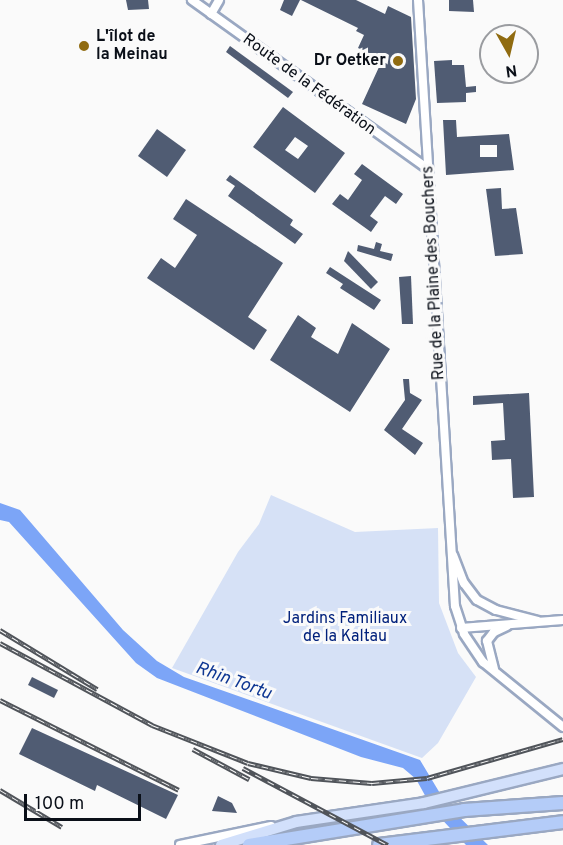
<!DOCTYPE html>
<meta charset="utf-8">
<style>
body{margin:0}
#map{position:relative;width:563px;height:845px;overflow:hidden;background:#fafafa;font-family:Overpass,sans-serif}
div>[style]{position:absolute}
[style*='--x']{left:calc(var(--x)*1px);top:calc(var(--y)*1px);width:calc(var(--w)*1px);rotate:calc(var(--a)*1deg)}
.green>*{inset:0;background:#d6e1f6}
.water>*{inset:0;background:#7ca5f7}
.building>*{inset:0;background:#505c73}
.roads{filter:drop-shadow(2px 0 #9aa8c2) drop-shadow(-2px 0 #9aa8c2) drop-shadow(0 2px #9aa8c2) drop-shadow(0 -2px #9aa8c2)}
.minor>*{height:8px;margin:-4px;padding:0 4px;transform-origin:4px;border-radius:4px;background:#fff}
.major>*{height:10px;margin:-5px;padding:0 5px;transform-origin:5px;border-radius:5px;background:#d2e0fb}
.highway>*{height:12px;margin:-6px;padding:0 6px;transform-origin:6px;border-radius:6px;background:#b4ccf8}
.rail>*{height:4.5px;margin-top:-2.25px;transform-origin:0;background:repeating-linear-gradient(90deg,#fafafa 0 7px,#50545a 0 14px);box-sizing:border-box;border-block:2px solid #50545a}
.dots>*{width:16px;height:16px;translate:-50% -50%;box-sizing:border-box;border:3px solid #fafafa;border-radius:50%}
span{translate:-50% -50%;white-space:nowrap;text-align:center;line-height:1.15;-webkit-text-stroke:6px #fafafa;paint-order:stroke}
.poi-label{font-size:16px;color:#0a0f18;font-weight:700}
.left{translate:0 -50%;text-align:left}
.right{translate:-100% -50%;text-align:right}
.street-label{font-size:16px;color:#0a0f18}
.park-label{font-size:16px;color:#00207b}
.water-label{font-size:18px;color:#0e3692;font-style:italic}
.north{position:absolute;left:479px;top:24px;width:60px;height:60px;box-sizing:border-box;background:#fafafa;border:2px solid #9a9ca0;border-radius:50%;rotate:172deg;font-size:16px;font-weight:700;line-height:24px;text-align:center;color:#0a0f18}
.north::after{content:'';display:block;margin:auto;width:21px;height:27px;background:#906b10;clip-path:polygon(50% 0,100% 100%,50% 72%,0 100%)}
.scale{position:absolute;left:24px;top:794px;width:117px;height:27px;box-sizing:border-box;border:3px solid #0a0f18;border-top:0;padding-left:8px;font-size:18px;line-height:21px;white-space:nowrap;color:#0a0f18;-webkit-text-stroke:4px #fafafa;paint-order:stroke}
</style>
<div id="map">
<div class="green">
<div style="clip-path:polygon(271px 495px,355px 532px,438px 528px,439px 603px,458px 653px,476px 677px,438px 743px,422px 758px,172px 668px,238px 552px,259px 524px)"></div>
</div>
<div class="water">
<div style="clip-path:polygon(0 503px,20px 510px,123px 630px,157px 661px,184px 677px,420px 760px,447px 805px,488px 845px,466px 845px,433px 810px,416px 779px,403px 768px,361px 757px,157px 678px,136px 663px,9px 522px,0 520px)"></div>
</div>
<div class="building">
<div style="clip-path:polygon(126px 0,148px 0,149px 9px,128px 10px)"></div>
<div style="clip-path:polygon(284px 0,300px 0,292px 16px,280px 10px)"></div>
<div style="clip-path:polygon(301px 0,356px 0,385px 14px,388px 6px,411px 17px,416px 99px,406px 124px,362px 104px,385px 54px,372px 62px,371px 54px,358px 48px,364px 35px,356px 31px,358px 28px)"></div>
<div style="clip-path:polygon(449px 0,473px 0,474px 12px,449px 11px)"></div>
<div style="clip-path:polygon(230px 46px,293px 92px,288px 98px,226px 52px)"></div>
<div style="clip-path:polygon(452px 60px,452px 65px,464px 65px,466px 87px,476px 86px,476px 92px,466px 93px,466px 102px,437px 103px,434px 61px)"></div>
<div style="clip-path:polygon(evenodd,283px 107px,345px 153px,315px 193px,253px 147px,283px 107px,295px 137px,308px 146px,298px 159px,285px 150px,295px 137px)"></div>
<div style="clip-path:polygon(evenodd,443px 120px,456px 120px,457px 137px,509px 134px,514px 170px,446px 175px,443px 120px,480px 145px,497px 145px,497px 157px,480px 157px,480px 145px)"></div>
<div style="clip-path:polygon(157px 129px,186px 150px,167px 177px,138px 156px)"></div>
<div style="clip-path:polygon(362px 164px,403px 194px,396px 204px,385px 196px,370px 216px,378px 222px,371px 232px,332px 204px,340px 194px,348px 200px,362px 180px,354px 174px)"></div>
<div style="clip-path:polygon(230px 175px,293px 220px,290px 225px,303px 234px,295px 244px,228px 196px,235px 186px,226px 180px)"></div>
<div style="clip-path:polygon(501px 188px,502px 209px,516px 208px,523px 254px,495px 256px,486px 189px)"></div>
<div style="clip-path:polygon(186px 199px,283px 263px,248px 317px,267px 330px,254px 350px,147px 278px,161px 258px,175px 268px,197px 235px,173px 219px)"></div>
<div style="clip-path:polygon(376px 242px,382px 244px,380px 251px,393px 254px,391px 261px,357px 251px,358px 245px,374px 249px)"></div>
<div style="clip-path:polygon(348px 251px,378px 282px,371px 289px,344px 261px)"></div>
<div style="clip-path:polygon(330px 267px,381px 300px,374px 310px,340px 288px,343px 284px,326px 273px)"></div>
<div style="clip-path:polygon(411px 276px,413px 324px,402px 324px,399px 277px)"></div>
<div style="clip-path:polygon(298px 315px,316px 328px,311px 337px,338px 354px,352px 323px,390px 349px,350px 412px,270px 360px)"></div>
<div style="clip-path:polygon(403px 379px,409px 379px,410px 393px,422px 400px,402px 429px,423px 443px,415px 455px,384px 430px,405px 400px)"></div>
<div style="clip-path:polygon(529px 393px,534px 497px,513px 498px,511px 459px,492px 460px,491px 441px,505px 440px,503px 403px,473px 405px,473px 396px)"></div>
<div style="clip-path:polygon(32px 677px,58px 690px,54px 698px,28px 685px)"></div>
<div style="clip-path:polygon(32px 728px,178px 795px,166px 819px,97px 785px,95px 791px,19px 754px)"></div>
<div style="clip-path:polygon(218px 796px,232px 803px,237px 813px,212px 811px)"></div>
</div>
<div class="roads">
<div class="minor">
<div style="--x:192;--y:0;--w:290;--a:35.6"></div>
<div style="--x:418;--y:0;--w:607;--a:86.51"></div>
<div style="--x:455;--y:606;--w:29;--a:72"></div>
<div style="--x:464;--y:634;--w:34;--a:56"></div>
<div style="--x:483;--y:662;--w:103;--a:39.1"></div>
<div style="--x:211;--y:14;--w:16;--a:-60"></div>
<div style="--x:453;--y:555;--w:30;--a:69"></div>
<div style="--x:464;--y:583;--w:21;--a:53"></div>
<div style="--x:477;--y:600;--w:21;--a:28"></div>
<div style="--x:496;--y:610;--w:43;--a:14.7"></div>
<div style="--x:461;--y:628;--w:102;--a:-4.5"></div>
<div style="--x:494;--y:669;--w:29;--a:-104"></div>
<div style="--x:487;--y:641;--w:11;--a:-52"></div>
<div style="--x:494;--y:632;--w:14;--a:-25"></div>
<div style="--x:180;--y:845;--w:93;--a:-11.8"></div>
</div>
<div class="major">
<div style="--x:221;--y:845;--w:78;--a:-17"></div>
<div style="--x:296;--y:822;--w:129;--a:-8.4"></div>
<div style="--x:424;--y:803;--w:143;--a:-13.7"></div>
</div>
<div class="highway">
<div style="--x:249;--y:845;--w:218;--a:-9.2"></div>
<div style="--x:464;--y:810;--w:99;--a:-4"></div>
<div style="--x:379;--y:845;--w:185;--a:-7.1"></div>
</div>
</div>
<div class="rail">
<div style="--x:0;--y:630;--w:114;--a:31.3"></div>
<div style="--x:0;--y:643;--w:173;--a:28.3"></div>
<div style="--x:152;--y:725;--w:103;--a:21.6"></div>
<div style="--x:248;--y:763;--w:65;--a:13.4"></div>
<div style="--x:311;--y:778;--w:61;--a:4.7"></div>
<div style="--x:372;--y:783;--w:55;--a:-5.2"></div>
<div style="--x:427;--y:778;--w:141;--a:-16"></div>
<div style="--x:0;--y:700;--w:200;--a:26.7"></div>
<div style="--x:193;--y:749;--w:64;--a:28.2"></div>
<div style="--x:243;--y:768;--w:164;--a:28"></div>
<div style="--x:0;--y:790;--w:72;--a:30.8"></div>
</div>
<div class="dots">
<div style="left:84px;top:46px;background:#906b10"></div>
<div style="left:398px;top:61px;background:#906b10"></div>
</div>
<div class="poi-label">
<span class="left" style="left:96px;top:46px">L'îlot de<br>la Meinau</span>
<span class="right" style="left:386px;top:61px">Dr Oetker</span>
</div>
<div class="street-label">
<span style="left:309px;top:85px;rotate:36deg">Route de la Fédération</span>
<span style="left:434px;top:273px;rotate:-93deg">Rue de la Plaine des Bouchers</span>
</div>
<div class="park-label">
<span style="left:345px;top:628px">Jardins Familiaux<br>de la Kaltau</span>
</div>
<div class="water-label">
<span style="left:233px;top:682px;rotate:20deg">Rhin Tortu</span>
</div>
<div class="north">N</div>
<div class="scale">100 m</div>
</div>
